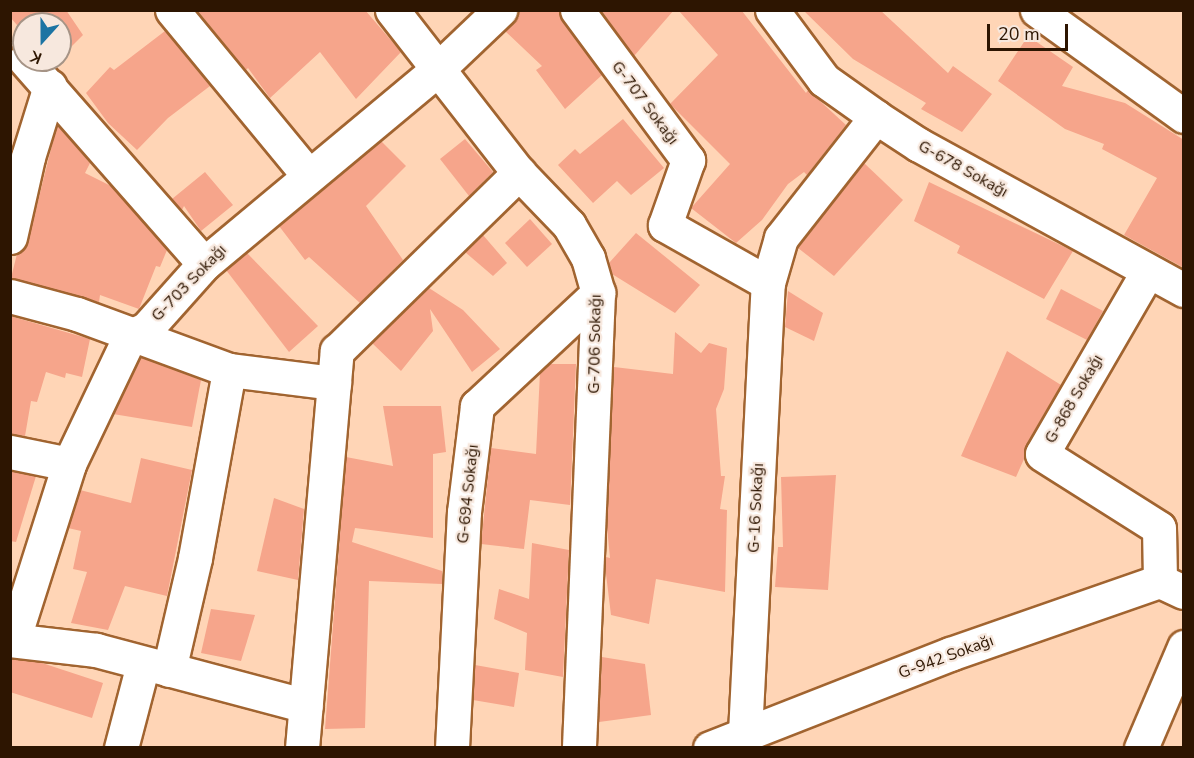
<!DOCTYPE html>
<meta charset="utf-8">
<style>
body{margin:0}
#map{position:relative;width:1194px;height:758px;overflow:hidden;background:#ffd5b6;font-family:"Nunito Sans",sans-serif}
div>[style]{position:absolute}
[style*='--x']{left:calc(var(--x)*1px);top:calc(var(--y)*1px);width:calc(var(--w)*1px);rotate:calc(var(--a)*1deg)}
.building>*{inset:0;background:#f6a58b}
.roads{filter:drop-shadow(2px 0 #a16430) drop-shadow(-2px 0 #a16430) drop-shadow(0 2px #a16430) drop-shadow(0 -2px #a16430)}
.minor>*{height:33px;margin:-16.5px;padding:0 16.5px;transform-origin:16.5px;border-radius:16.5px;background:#fff}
.tertiary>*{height:33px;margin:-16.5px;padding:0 16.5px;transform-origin:16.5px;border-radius:16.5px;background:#fff}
.primary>*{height:33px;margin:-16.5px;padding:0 16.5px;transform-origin:16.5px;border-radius:16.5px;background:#fff}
span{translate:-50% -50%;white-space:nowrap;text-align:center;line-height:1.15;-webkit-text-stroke:4.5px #f7e8de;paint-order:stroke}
.street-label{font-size:16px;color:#2d1501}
.frame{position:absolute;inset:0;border:12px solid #2d1501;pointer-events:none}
.north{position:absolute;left:12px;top:12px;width:60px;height:60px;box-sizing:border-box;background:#f7e8de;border:2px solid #a69486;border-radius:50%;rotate:201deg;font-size:16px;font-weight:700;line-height:24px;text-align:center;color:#2d1501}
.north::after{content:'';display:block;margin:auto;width:21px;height:27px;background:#1c74a3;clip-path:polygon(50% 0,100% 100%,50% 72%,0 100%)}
.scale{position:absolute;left:987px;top:24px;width:81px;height:27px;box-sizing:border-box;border:3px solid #2d1501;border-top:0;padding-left:8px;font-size:18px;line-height:21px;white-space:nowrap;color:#2d1501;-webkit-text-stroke:4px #f7e8de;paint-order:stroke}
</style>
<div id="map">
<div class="building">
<div style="clip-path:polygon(10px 10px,66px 10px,83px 35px,60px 58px,60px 24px,24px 24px,24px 33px,10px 17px)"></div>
<div style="clip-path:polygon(197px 10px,365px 10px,401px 52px,356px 99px,320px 52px,270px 98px,248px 68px,246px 70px)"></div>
<div style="clip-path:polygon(519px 10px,559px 10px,562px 21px,602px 75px,565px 109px,536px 70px,542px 66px,505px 31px)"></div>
<div style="clip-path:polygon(601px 10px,674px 10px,634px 56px)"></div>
<div style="clip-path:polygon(803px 10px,880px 10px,948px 73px,953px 66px,992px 94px,962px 132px,921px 109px,926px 103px,853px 59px)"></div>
<div style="clip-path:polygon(679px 11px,742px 11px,806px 93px,808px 90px,846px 125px,807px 175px,804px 172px,788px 184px,762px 220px,736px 243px,691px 208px,730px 164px,670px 104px,718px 55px)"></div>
<div style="clip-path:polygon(165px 31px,210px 86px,168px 118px,137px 150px,108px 123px,86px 93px,110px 67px,114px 70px)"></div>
<div style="clip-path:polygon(1028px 36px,1073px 67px,1062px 86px,1125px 103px,1184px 140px,1184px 268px,1124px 235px,1157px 178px,1102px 149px,1104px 144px,1065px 129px,998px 81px)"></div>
<div style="clip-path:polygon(623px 119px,664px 168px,631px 195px,617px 181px,593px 203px,558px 165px,575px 149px,580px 154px)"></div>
<div style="clip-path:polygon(57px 125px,90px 163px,85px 173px,111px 186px,167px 250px,160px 267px,156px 266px,139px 309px,100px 295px,99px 302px,11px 278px,17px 254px,28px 241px)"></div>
<div style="clip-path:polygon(465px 139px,493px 172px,469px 196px,440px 159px)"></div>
<div style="clip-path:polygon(381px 141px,406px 166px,366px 206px,403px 260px,360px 303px,309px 257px,305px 260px,279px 226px)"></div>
<div style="clip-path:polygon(864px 163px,903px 200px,834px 276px,798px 248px)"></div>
<div style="clip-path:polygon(205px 172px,233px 205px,201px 231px,184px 206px,182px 210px,172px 199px)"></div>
<div style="clip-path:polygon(929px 182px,1073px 251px,1044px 299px,957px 253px,960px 246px,914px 221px)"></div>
<div style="clip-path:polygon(530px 219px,552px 244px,527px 267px,505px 243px)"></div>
<div style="clip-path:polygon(636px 233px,700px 285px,675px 313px,612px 274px,609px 263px)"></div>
<div style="clip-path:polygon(483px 235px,507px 263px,493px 276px,465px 252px)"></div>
<div style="clip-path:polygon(247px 253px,318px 326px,289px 352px,226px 270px)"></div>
<div style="clip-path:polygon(429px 288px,463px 310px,500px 349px,472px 372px,430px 309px,433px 331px,401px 371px,372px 343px)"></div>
<div style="clip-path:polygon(1061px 289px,1103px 311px,1087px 340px,1046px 319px)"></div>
<div style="clip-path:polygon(788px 291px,823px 313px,814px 341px,785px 327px)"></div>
<div style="clip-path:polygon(10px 316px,90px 339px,82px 377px,66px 373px,65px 378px,46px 372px,37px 402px,31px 401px,25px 436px,10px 434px)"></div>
<div style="clip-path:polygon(675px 332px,701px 353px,709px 343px,727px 348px,724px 389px,716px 409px,721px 476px,725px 476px,720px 509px,727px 510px,725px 592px,656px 579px,649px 624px,611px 615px,605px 566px,606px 557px,610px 558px,607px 527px,614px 367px,673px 374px)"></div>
<div style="clip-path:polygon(1007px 351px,1061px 385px,1026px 445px,1024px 459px,1016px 477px,961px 456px)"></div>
<div style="clip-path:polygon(141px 357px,201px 380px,192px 427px,113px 414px)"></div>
<div style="clip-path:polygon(549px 364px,576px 364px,570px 505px,530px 500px,524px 549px,481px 544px,491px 448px,536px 454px,540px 372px)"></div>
<div style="clip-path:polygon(383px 406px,441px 406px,446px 452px,433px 454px,433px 538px,355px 528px,352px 542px,442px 571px,442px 584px,369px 581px,365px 728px,325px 729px,346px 457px,393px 466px)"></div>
<div style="clip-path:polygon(141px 458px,192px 470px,167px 596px,125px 586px,108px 630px,71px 623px,87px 572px,73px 569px,81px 531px,68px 528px,80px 490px,131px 503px)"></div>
<div style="clip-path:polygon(10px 471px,36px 476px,16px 542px,10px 541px)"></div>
<div style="clip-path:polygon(836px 475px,828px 590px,775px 587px,778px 547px,783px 547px,781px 477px)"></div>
<div style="clip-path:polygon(274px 498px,304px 509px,298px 580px,257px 571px)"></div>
<div style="clip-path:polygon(532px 543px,569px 550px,563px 677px,525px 670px,527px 633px,494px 619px,499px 589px,529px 599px)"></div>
<div style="clip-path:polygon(211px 609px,255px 615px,241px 661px,201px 653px)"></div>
<div style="clip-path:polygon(602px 657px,645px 664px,651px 715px,599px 722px)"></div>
<div style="clip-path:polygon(10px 659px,39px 662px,103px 683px,92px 718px,10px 692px)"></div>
<div style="clip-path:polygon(475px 665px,519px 673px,514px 707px,473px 700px)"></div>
</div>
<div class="roads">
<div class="minor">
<div style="--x:172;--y:10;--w:214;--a:50.5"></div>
<div style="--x:392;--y:10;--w:207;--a:52.1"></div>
<div style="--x:519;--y:173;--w:72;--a:46.1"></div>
<div style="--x:569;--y:225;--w:38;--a:60"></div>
<div style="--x:588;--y:258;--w:36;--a:74"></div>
<div style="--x:598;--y:293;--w:455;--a:92.4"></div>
<div style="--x:577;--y:10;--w:187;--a:53.5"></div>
<div style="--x:688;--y:160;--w:69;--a:109.5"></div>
<div style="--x:665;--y:225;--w:118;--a:29.4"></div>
<div style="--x:772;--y:10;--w:87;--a:53.4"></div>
<div style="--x:824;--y:80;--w:64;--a:35.4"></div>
<div style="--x:876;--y:117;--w:51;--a:33.1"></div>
<div style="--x:919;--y:145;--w:302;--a:28.7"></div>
<div style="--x:1037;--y:10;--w:181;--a:35.8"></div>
<div style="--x:25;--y:60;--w:271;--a:48.7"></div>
<div style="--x:10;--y:237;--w:82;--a:-77.3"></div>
<div style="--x:28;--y:157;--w:74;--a:-72.8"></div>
<div style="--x:1148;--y:271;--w:211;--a:120.1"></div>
<div style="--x:1042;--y:454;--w:138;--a:32.3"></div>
<div style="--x:1159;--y:528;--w:53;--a:88.9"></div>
<div style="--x:10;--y:296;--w:69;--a:15"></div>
<div style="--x:77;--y:314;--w:162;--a:20.2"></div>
<div style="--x:229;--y:370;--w:106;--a:7.1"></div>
<div style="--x:10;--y:452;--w:60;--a:11.5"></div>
<div style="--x:10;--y:631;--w:10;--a:-37"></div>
<div style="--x:18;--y:625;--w:169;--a:-72.4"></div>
<div style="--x:69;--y:464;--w:142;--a:-64.5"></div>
<div style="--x:130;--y:336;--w:17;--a:-24"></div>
<div style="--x:146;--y:329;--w:87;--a:-48.3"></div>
<div style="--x:204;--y:264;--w:305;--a:-39.8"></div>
<div style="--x:438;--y:69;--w:86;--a:-43.6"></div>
<div style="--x:10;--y:640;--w:87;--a:6.6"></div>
<div style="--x:96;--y:650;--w:217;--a:14.9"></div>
<div style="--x:169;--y:670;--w:115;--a:-76.9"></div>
<div style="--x:195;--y:558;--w:191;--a:-79.7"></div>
<div style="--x:745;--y:733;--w:451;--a:-87.1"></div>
<div style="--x:768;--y:283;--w:47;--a:-73.9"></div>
<div style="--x:781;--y:238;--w:154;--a:-51.9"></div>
<div style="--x:121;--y:748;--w:87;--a:-75.3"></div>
<div style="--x:302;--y:748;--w:399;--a:-85"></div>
<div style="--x:337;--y:351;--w:255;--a:-44.4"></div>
<div style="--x:452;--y:748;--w:236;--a:-87.1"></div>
<div style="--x:464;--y:512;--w:107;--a:-83"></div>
<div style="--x:477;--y:406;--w:166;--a:-43"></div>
</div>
<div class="tertiary">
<div style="--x:710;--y:748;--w:258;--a:-21.4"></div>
<div style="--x:950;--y:654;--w:222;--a:-19.2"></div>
<div style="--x:1160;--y:581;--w:26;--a:25"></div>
</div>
<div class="primary">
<div style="--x:1141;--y:748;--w:110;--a:-66.9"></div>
</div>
</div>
<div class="street-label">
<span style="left:645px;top:103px;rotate:53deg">G-707 Sokağı</span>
<span style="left:963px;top:169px;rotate:29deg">G-678 Sokağı</span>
<span style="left:189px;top:283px;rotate:-46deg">G-703 Sokağı</span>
<span style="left:595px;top:344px;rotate:-89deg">G-706 Sokağı</span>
<span style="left:1074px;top:399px;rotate:-60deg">G-868 Sokağı</span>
<span style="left:468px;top:494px;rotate:-84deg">G-694 Sokağı</span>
<span style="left:756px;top:508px;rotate:-87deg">G-16 Sokağı</span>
<span style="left:946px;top:657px;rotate:-20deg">G-942 Sokağı</span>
</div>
<div class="frame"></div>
<div class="north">K</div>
<div class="scale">20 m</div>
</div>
